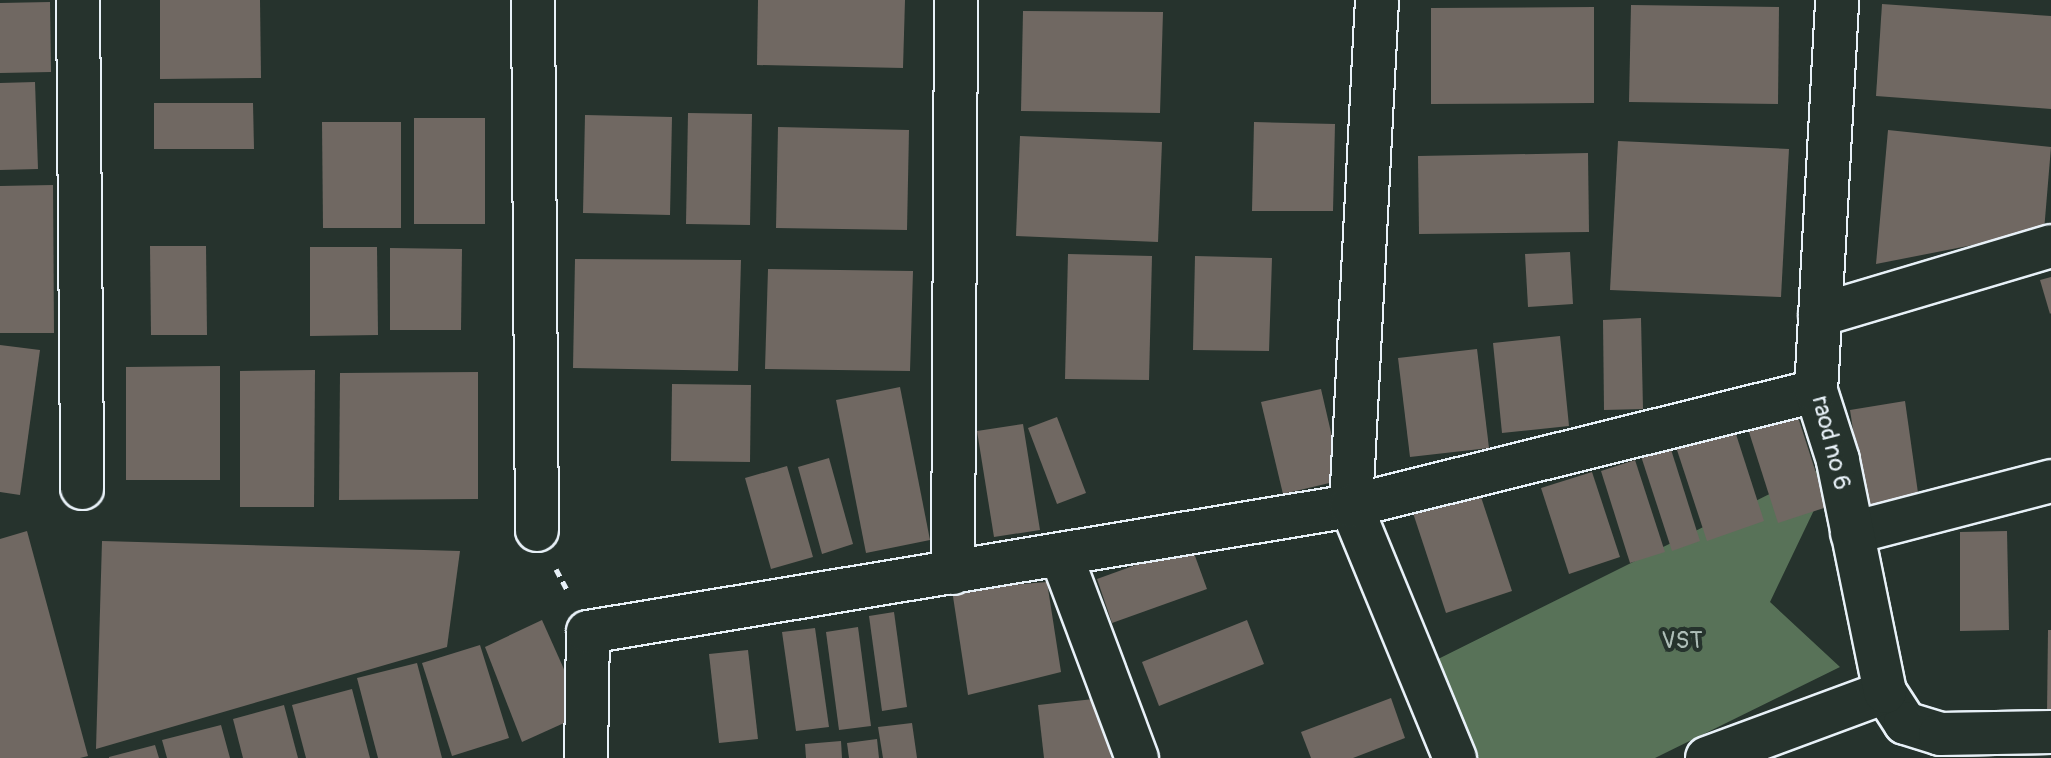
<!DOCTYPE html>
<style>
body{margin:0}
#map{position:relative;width:2051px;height:758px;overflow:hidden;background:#26332d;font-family:Pangolin,sans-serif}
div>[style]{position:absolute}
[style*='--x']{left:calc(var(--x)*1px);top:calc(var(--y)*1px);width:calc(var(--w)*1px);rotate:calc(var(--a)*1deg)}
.green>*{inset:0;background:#587258}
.building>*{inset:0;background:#706862}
.path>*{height:5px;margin-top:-2.5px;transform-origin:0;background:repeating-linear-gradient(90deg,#e8f1f8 0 8px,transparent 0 14px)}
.roads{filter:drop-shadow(2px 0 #e8f1f8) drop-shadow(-2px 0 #e8f1f8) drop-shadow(0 2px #e8f1f8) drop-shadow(0 -2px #e8f1f8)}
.minor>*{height:42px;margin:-21px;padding:0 21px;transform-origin:21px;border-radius:21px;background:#26332d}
span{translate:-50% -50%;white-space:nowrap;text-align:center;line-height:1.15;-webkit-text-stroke:8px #26332d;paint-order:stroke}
.street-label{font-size:24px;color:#e8f1f8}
.park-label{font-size:24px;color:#aebeb8}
</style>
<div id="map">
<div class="green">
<div style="clip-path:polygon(1838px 460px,1770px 602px,1840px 667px,1655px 758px,1460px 758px,1416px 670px)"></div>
</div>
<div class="building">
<div style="clip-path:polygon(160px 0,260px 0,261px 78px,160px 79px)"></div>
<div style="clip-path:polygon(758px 0,905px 0,903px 68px,757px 65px)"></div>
<div style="clip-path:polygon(50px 2px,51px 72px,0 73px,0 3px)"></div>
<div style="clip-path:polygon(1882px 4px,2051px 16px,2051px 109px,1876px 96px)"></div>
<div style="clip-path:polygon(1631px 5px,1779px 7px,1778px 104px,1629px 102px)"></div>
<div style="clip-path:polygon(1594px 7px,1594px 103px,1431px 104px,1431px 8px)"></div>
<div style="clip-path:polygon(1023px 11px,1163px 12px,1160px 113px,1021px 111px)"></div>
<div style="clip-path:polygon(35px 82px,38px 169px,0 170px,0 83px)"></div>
<div style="clip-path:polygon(154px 103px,253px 103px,254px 149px,154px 149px)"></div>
<div style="clip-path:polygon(688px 113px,752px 114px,750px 225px,686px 224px)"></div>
<div style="clip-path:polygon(585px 115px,672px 117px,670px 215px,583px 213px)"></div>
<div style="clip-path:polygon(414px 118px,485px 118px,485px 224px,414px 224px)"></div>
<div style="clip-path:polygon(322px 122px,401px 122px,401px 228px,323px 228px)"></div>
<div style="clip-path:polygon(1254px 122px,1335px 124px,1333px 211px,1252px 211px)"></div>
<div style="clip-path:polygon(778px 127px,909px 130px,907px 230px,776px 228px)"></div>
<div style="clip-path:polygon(1888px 130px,2051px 147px,2044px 231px,1876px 264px)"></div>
<div style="clip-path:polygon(1020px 136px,1162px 142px,1158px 242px,1016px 236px)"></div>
<div style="clip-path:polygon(1618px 141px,1789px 149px,1781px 297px,1610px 290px)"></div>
<div style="clip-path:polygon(1588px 153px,1589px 232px,1419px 234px,1418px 156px)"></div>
<div style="clip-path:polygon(53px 185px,54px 333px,0 333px,0 186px)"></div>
<div style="clip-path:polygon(150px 246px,206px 246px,207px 335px,151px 335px)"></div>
<div style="clip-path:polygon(310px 247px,377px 247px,378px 335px,310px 336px)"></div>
<div style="clip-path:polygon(390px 248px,462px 249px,461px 330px,390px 330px)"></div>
<div style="clip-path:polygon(1570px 252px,1573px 304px,1528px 307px,1525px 254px)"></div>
<div style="clip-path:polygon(1068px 254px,1152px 256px,1149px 380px,1065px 379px)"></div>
<div style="clip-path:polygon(1195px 256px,1272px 258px,1269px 351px,1193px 350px)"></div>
<div style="clip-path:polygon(575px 259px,741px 260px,738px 371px,573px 368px)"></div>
<div style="clip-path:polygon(768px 269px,913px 271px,910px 371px,765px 369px)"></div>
<div style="clip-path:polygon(2051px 277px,2051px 313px,2050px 314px,2040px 280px)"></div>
<div style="clip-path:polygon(1641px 318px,1643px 409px,1604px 410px,1603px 320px)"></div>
<div style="clip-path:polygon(1560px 336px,1569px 426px,1502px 433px,1493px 343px)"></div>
<div style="clip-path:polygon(0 345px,40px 350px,20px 495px,0 492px)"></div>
<div style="clip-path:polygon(1477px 349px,1489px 448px,1410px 457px,1398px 358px)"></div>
<div style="clip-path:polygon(220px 366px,220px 480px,126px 480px,126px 367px)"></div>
<div style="clip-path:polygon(315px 370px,314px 507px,240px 507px,240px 371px)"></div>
<div style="clip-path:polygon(478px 372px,478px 499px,339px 500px,340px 373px)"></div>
<div style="clip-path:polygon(672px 384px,751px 385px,750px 462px,671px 461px)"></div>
<div style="clip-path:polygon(900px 387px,930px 540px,866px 553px,836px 400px)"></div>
<div style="clip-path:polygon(1321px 389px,1342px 480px,1283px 494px,1261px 402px)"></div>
<div style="clip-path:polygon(1905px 401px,1920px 507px,1866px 515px,1850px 410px)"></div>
<div style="clip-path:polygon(1797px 414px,1827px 507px,1778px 523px,1748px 429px)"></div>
<div style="clip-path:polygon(1057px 417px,1086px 493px,1057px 504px,1028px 428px)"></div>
<div style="clip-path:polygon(1023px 424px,1040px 530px,994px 537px,977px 431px)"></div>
<div style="clip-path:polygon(1734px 428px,1764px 521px,1707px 541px,1676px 447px)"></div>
<div style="clip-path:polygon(1668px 440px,1700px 541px,1672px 551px,1639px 450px)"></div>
<div style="clip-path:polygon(829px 458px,853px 544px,822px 554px,798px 467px)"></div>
<div style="clip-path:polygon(1635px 460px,1665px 552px,1630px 563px,1601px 471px)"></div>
<div style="clip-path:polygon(787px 466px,813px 557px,771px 569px,745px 478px)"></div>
<div style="clip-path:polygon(1592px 472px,1620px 557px,1569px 574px,1541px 488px)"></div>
<div style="clip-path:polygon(1479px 491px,1512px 591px,1446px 613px,1413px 513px)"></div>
<div style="clip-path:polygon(27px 531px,88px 756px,80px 758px,0 758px,0 539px)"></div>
<div style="clip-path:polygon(2007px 531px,2009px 630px,1960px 631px,1960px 532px)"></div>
<div style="clip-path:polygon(102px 541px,460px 551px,447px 647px,96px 749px)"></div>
<div style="clip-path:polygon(1191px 545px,1207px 589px,1112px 623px,1097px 579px)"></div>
<div style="clip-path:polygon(1047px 582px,1061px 672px,968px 695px,952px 590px)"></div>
<div style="clip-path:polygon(894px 612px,907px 707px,882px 711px,869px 616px)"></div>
<div style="clip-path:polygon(542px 620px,584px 714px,522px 742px,485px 647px)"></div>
<div style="clip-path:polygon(1247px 620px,1264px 664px,1159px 706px,1142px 662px)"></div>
<div style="clip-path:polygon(858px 627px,871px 726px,839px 730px,826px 632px)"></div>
<div style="clip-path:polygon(815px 628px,829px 727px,796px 731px,782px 632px)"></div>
<div style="clip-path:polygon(2048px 630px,2051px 630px,2051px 714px,2047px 714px)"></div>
<div style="clip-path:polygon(480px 645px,509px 738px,452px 756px,422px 663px)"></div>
<div style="clip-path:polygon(748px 650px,758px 739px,719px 743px,709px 654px)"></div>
<div style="clip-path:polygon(417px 663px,442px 758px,378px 758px,357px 678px)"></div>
<div style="clip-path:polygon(352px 689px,370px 758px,306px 758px,292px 705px)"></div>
<div style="clip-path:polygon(1103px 698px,1111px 758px,1044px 758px,1038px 705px)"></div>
<div style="clip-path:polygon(1391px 698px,1405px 738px,1353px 758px,1311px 758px,1301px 732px)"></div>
<div style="clip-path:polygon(284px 705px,298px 758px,243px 758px,233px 719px)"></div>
<div style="clip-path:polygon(912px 723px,917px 758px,883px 758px,878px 727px)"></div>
<div style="clip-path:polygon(221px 725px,230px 758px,167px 758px,162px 740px)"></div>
<div style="clip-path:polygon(877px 739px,879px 758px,849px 758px,847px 743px)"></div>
<div style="clip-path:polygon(841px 741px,842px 758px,806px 758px,805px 744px)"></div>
<div style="clip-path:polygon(155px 745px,159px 758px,109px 758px,109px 757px)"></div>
</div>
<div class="path">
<div style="--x:556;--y:569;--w:26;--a:62"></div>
</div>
<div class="roads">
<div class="minor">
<div style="--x:78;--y:0;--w:488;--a:89.5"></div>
<div style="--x:533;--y:0;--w:530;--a:89.57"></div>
<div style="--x:1377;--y:0;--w:507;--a:92.94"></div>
<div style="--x:1351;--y:506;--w:273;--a:67.6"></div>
<div style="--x:1820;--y:315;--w:241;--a:-16.6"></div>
<div style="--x:1852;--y:533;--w:206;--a:-14.6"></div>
<div style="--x:1061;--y:555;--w:217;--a:69.5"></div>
<div style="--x:953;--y:573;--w:573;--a:-89.7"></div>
<div style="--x:1885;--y:692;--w:37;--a:57"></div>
<div style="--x:1905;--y:723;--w:37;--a:17"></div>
<div style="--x:1940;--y:734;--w:111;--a:-1"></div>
<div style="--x:586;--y:758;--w:126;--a:-89.1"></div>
<div style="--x:588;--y:632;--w:773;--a:-9.38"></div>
<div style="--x:1351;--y:506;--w:479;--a:-13.9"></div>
<div style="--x:1707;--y:758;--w:190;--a:-20.3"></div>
<div style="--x:1885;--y:692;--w:237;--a:-101.5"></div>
<div style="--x:1838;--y:460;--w:72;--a:-107.7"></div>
<div style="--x:1816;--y:391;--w:392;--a:-86.9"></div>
</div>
</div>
<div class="street-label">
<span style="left:1831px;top:443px;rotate:76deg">raod no 6</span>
</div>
<div class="park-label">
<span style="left:1682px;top:641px">VST</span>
</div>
</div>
